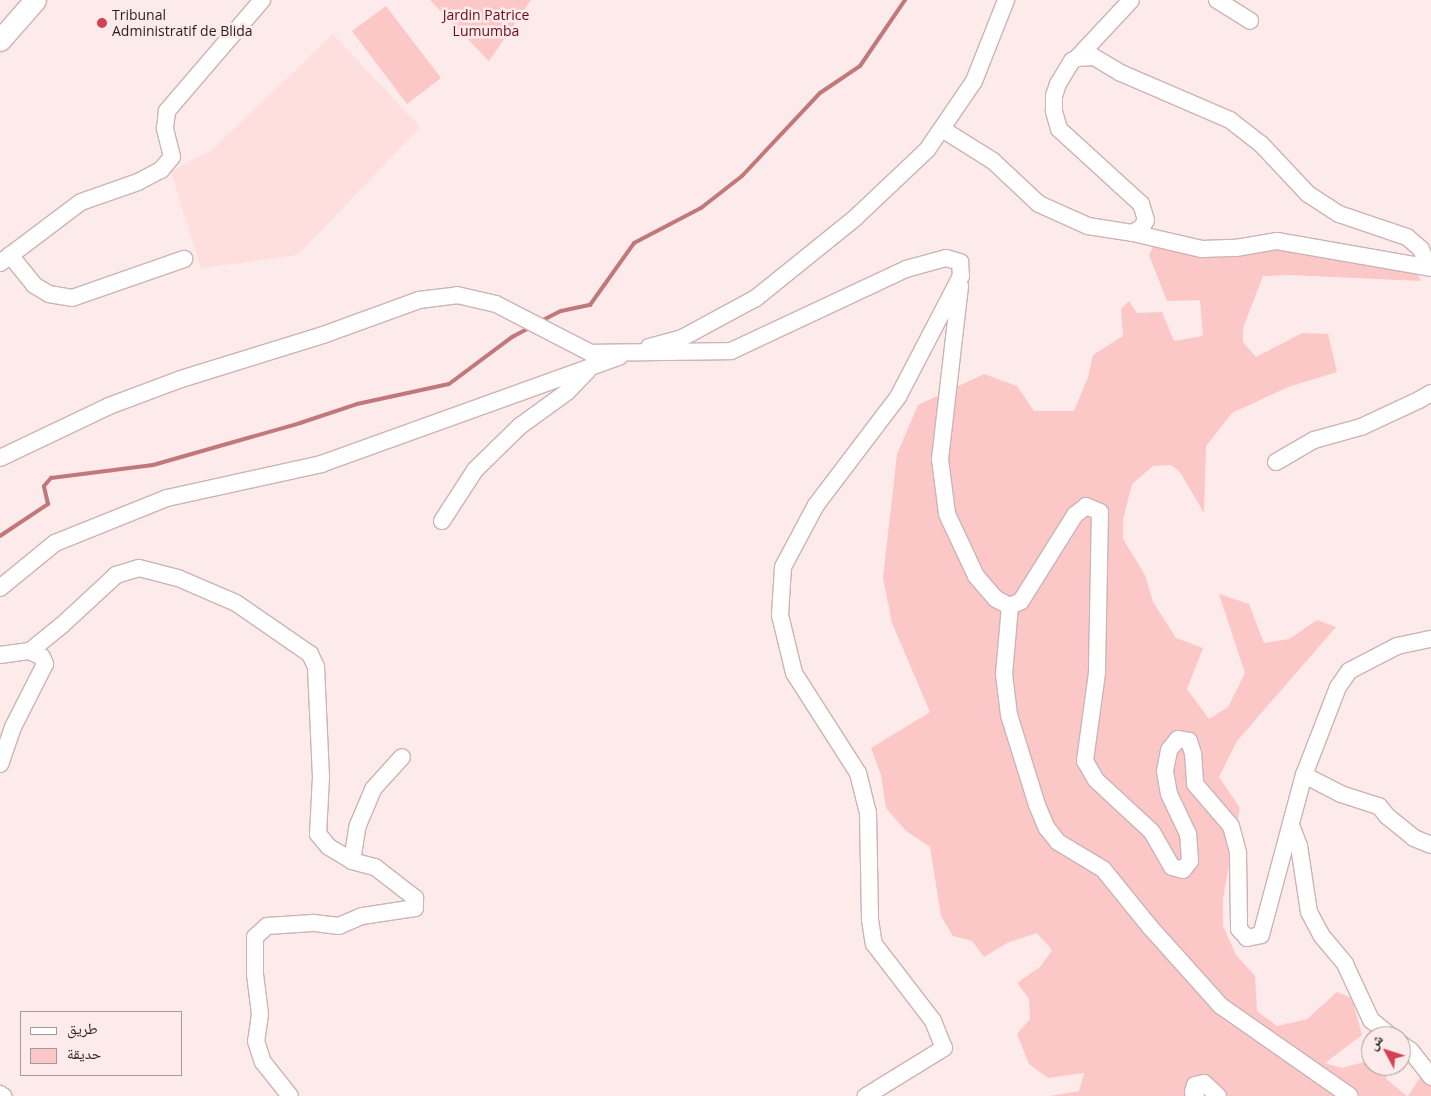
<!DOCTYPE html>
<meta charset="utf-8">
<style>
body{margin:0}
#map{position:relative;width:1431px;height:1096px;overflow:hidden;background:#fdeaea;font-family:"Open Sans","Noto Naskh Arabic",sans-serif}
div>[style]{position:absolute}
[style*='--x']{left:calc(var(--x)*1px);top:calc(var(--y)*1px);width:calc(var(--w)*1px);rotate:calc(var(--a)*1deg)}
.built>*{inset:0;background:#ffdfde}
.green>*{inset:0;background:#fcc8c7}
.stream>*{height:4px;margin:-2px;padding:0 2px;transform-origin:2px;border-radius:2px;background:#c1787a}
.roads{filter:drop-shadow(1px 0 #cbb4b4) drop-shadow(-1px 0 #cbb4b4) drop-shadow(0 1px #cbb4b4) drop-shadow(0 -1px #cbb4b4)}
.minor>*{height:16px;margin:-8px;padding:0 8px;transform-origin:8px;border-radius:8px;background:#fff}
.major>*{height:21px;margin:-10.5px;padding:0 10.5px;transform-origin:10.5px;border-radius:10.5px;background:#fff}
.dots>*{width:14px;height:14px;translate:-50% -50%;box-sizing:border-box;border:2px solid #fdeaea;border-radius:50%}
span{translate:-50% -50%;white-space:nowrap;text-align:center;line-height:1.15;-webkit-text-stroke:5px #fdeaea;paint-order:stroke}
.poi-label{font-size:14px;color:#271f1f}
.left{translate:0 -50%;text-align:left}
.park-label{font-size:14px;color:#660b1b}
.legend{position:absolute;left:20px;top:1011px;width:162px;height:65px;box-sizing:border-box;background:#fdeaea;border:1px solid #a79999;margin:0;padding:6px 9px;list-style:none;font-size:15px;color:#271f1f}
.legend li{display:flex;align-items:center;gap:10px;height:25px}
.legend b{width:25px;border:1px solid #a79999}
.north{position:absolute;left:1361px;top:1026px;width:50px;height:50px;box-sizing:border-box;background:#fdeaea;border:1px solid #a79999;border-radius:50%;rotate:310deg;font-size:14px;font-weight:700;line-height:20px;text-align:center;color:#271f1f}
.north::after{content:'';display:block;margin:auto;width:18px;height:22px;background:#d34251;clip-path:polygon(50% 0,100% 100%,50% 72%,0 100%)}
</style>
<div id="map">
<div class="built">
<div style="clip-path:polygon(333px 34px,420px 127px,298px 255px,201px 268px,171px 172px,213px 149px)"></div>
</div>
<div class="green">
<div style="clip-path:polygon(430px 0,531px 0,489px 61px)"></div>
<div style="clip-path:polygon(386px 6px,441px 78px,407px 104px,352px 31px)"></div>
<div style="clip-path:polygon(1155px 242px,1219px 258px,1262px 250px,1311px 250px,1418px 274px,1421px 281px,1290px 275px,1263px 276px,1243px 328px,1243px 342px,1256px 357px,1302px 333px,1328px 334px,1337px 372px,1288px 387px,1232px 413px,1206px 446px,1204px 513px,1180px 472px,1171px 465px,1153px 466px,1132px 484px,1123px 520px,1123px 539px,1145px 575px,1153px 602px,1176px 638px,1203px 648px,1187px 689px,1209px 719px,1228px 707px,1245px 673px,1219px 594px,1249px 604px,1264px 643px,1289px 639px,1317px 620px,1336px 627px,1237px 741px,1219px 777px,1240px 808px,1223px 898px,1223px 926px,1236px 955px,1255px 976px,1257px 1011px,1277px 1026px,1307px 1019px,1337px 992px,1352px 998px,1362px 1035px,1325px 1063px,1342px 1068px,1371px 1060px,1371px 1066px,1389px 1066px,1386px 1079px,1407px 1096px,1050px 1096px,1079px 1091px,1084px 1073px,1048px 1078px,1029px 1064px,1017px 1034px,1030px 1019px,1029px 999px,1017px 983px,1040px 967px,1052px 950px,1037px 933px,1007px 943px,984px 957px,972px 941px,953px 936px,941px 916px,930px 847px,906px 831px,886px 808px,881px 775px,871px 748px,930px 712px,892px 623px,883px 578px,897px 454px,918px 405px,984px 374px,1017px 386px,1034px 411px,1074px 411px,1088px 377px,1093px 355px,1123px 336px,1121px 309px,1129px 301px,1137px 313px,1162px 312px,1174px 341px,1203px 336px,1200px 300px,1167px 301px,1149px 255px)"></div>
<div style="clip-path:polygon(1421px 1076px,1431px 1086px,1431px 1096px,1408px 1096px)"></div>
</div>
<div class="stream">
<div style="--x:541;--y:321;--w:22;--a:-27"></div>
<div style="--x:561;--y:311;--w:30;--a:-12"></div>
<div style="--x:590;--y:305;--w:76;--a:-54.6"></div>
<div style="--x:634;--y:243;--w:76;--a:-27.6"></div>
<div style="--x:701;--y:208;--w:52;--a:-38"></div>
<div style="--x:742;--y:176;--w:114;--a:-46.8"></div>
<div style="--x:820;--y:93;--w:48;--a:-34"></div>
<div style="--x:860;--y:66;--w:80;--a:-55.7"></div>
<div style="--x:0;--y:536;--w:58;--a:-33.7"></div>
<div style="--x:48;--y:504;--w:18;--a:-103"></div>
<div style="--x:44;--y:486;--w:11;--a:-49"></div>
<div style="--x:51;--y:478;--w:103;--a:-7.3"></div>
<div style="--x:153;--y:465;--w:153;--a:-15.9"></div>
<div style="--x:300;--y:423;--w:60;--a:-18.4"></div>
<div style="--x:357;--y:404;--w:94;--a:-12.3"></div>
<div style="--x:449;--y:384;--w:79;--a:-36.7"></div>
<div style="--x:512;--y:337;--w:21;--a:-28"></div>
</div>
<div class="roads">
<div class="minor">
<div style="--x:1217;--y:0;--w:39;--a:32"></div>
<div style="--x:1077;--y:58;--w:79;--a:-47"></div>
<div style="--x:942;--y:129;--w:60;--a:32.1"></div>
<div style="--x:993;--y:161;--w:63;--a:43.1"></div>
<div style="--x:1039;--y:204;--w:54;--a:24.2"></div>
<div style="--x:1088;--y:226;--w:46;--a:8.8"></div>
<div style="--x:1133;--y:233;--w:11;--a:-34"></div>
<div style="--x:1142;--y:227;--w:8;--a:-60"></div>
<div style="--x:1146;--y:220;--w:17;--a:-107"></div>
<div style="--x:1141;--y:204;--w:111;--a:-137.6"></div>
<div style="--x:1059;--y:129;--w:19;--a:-106"></div>
<div style="--x:1054;--y:111;--w:15;--a:-90"></div>
<div style="--x:1054;--y:96;--w:13;--a:-72"></div>
<div style="--x:1058;--y:84;--w:27;--a:-59"></div>
<div style="--x:1072;--y:61;--w:6;--a:-31"></div>
<div style="--x:1077;--y:58;--w:17;--a:-3"></div>
<div style="--x:1094;--y:57;--w:31;--a:31"></div>
<div style="--x:1121;--y:73;--w:119;--a:23.3"></div>
<div style="--x:1230;--y:120;--w:39;--a:38"></div>
<div style="--x:1261;--y:144;--w:69;--a:46.8"></div>
<div style="--x:1308;--y:194;--w:37;--a:33"></div>
<div style="--x:1339;--y:214;--w:72;--a:18.7"></div>
<div style="--x:1407;--y:237;--w:18;--a:41"></div>
<div style="--x:1421;--y:249;--w:19;--a:69"></div>
<div style="--x:1133;--y:233;--w:71;--a:13.1"></div>
<div style="--x:1202;--y:249;--w:34;--a:-2"></div>
<div style="--x:1236;--y:248;--w:42;--a:-9.7"></div>
<div style="--x:1277;--y:241;--w:156;--a:9.9"></div>
<div style="--x:10;--y:255;--w:38;--a:51"></div>
<div style="--x:34;--y:285;--w:17;--a:31"></div>
<div style="--x:49;--y:294;--w:23;--a:10"></div>
<div style="--x:72;--y:298;--w:119;--a:-19.2"></div>
<div style="--x:0;--y:263;--w:101;--a:-37"></div>
<div style="--x:81;--y:202;--w:60;--a:-19.3"></div>
<div style="--x:138;--y:182;--w:26;--a:-28"></div>
<div style="--x:161;--y:170;--w:17;--a:-50"></div>
<div style="--x:172;--y:157;--w:30;--a:-104"></div>
<div style="--x:165;--y:128;--w:17;--a:-83"></div>
<div style="--x:167;--y:111;--w:146;--a:-49.4"></div>
<div style="--x:960;--y:286;--w:174;--a:96.6"></div>
<div style="--x:940;--y:459;--w:55;--a:82.7"></div>
<div style="--x:947;--y:514;--w:68;--a:64.9"></div>
<div style="--x:976;--y:576;--w:30;--a:49"></div>
<div style="--x:996;--y:599;--w:16;--a:27"></div>
<div style="--x:1010;--y:606;--w:12;--a:-24"></div>
<div style="--x:1021;--y:601;--w:102;--a:-57.9"></div>
<div style="--x:1075;--y:515;--w:14;--a:-39"></div>
<div style="--x:1086;--y:506;--w:15;--a:23"></div>
<div style="--x:1100;--y:512;--w:161;--a:91.1"></div>
<div style="--x:1097;--y:673;--w:89;--a:97.8"></div>
<div style="--x:1085;--y:761;--w:22;--a:60"></div>
<div style="--x:1096;--y:780;--w:76;--a:42.9"></div>
<div style="--x:1152;--y:832;--w:40;--a:60.3"></div>
<div style="--x:1172;--y:867;--w:11;--a:15"></div>
<div style="--x:1183;--y:870;--w:11;--a:-52"></div>
<div style="--x:1190;--y:861;--w:27;--a:-94"></div>
<div style="--x:1188;--y:834;--w:44;--a:-115.4"></div>
<div style="--x:1169;--y:794;--w:23;--a:-100"></div>
<div style="--x:1165;--y:771;--w:21;--a:-79"></div>
<div style="--x:1169;--y:750;--w:14;--a:-51"></div>
<div style="--x:1178;--y:739;--w:11;--a:10"></div>
<div style="--x:1189;--y:741;--w:13;--a:72"></div>
<div style="--x:1193;--y:753;--w:31;--a:86"></div>
<div style="--x:1195;--y:784;--w:55;--a:49.4"></div>
<div style="--x:1231;--y:826;--w:28;--a:75"></div>
<div style="--x:1238;--y:853;--w:76;--a:89.2"></div>
<div style="--x:1239;--y:929;--w:12;--a:48"></div>
<div style="--x:1247;--y:938;--w:14;--a:-12"></div>
<div style="--x:1261;--y:935;--w:166;--a:-75"></div>
<div style="--x:1304;--y:775;--w:94;--a:-68.9"></div>
<div style="--x:1338;--y:687;--w:19;--a:-55"></div>
<div style="--x:1349;--y:671;--w:54;--a:-27.5"></div>
<div style="--x:1397;--y:646;--w:35;--a:-12"></div>
<div style="--x:649;--y:347;--w:34;--a:-15"></div>
<div style="--x:682;--y:338;--w:84;--a:-28.4"></div>
<div style="--x:756;--y:298;--w:127;--a:-38.9"></div>
<div style="--x:855;--y:218;--w:99;--a:-43.4"></div>
<div style="--x:927;--y:150;--w:83;--a:-55.7"></div>
<div style="--x:974;--y:81;--w:87;--a:-68.4"></div>
<div style="--x:0;--y:458;--w:121;--a:-25.5"></div>
<div style="--x:109;--y:406;--w:77;--a:-20.6"></div>
<div style="--x:181;--y:379;--w:149;--a:-17.2"></div>
<div style="--x:323;--y:335;--w:102;--a:-20"></div>
<div style="--x:419;--y:300;--w:38;--a:-7"></div>
<div style="--x:457;--y:295;--w:40;--a:13"></div>
<div style="--x:496;--y:304;--w:107;--a:27.3"></div>
<div style="--x:591;--y:353;--w:140;--a:-0.8"></div>
<div style="--x:731;--y:351;--w:193;--a:-25.1"></div>
<div style="--x:906;--y:269;--w:41;--a:-15.4"></div>
<div style="--x:946;--y:258;--w:15;--a:16"></div>
<div style="--x:960;--y:262;--w:14;--a:86"></div>
<div style="--x:961;--y:276;--w:136;--a:117.5"></div>
<div style="--x:898;--y:397;--w:136;--a:127.2"></div>
<div style="--x:816;--y:505;--w:70;--a:118"></div>
<div style="--x:783;--y:567;--w:48;--a:93.6"></div>
<div style="--x:780;--y:615;--w:60;--a:76.4"></div>
<div style="--x:794;--y:673;--w:119;--a:57.4"></div>
<div style="--x:858;--y:773;--w:41;--a:76"></div>
<div style="--x:868;--y:813;--w:107;--a:88.9"></div>
<div style="--x:870;--y:920;--w:24;--a:81"></div>
<div style="--x:874;--y:944;--w:97;--a:52.5"></div>
<div style="--x:933;--y:1021;--w:29;--a:68"></div>
<div style="--x:944;--y:1048;--w:92;--a:148.4"></div>
<div style="--x:1276;--y:462;--w:44;--a:-30.1"></div>
<div style="--x:1314;--y:440;--w:49;--a:-15.5"></div>
<div style="--x:1361;--y:427;--w:64;--a:-25"></div>
<div style="--x:1419;--y:400;--w:14;--a:-30"></div>
<div style="--x:442;--y:521;--w:61;--a:-57.1"></div>
<div style="--x:475;--y:470;--w:63;--a:-44.4"></div>
<div style="--x:520;--y:426;--w:58;--a:-35.9"></div>
<div style="--x:567;--y:392;--w:30;--a:-46"></div>
<div style="--x:0;--y:588;--w:71;--a:-39.3"></div>
<div style="--x:55;--y:543;--w:121;--a:-21.9"></div>
<div style="--x:167;--y:498;--w:158;--a:-12.4"></div>
<div style="--x:321;--y:464;--w:317;--a:-19.8"></div>
<div style="--x:1010;--y:606;--w:68;--a:95"></div>
<div style="--x:1004;--y:674;--w:41;--a:83"></div>
<div style="--x:1009;--y:715;--w:94;--a:72.7"></div>
<div style="--x:1037;--y:805;--w:25;--a:67"></div>
<div style="--x:1047;--y:828;--w:18;--a:52"></div>
<div style="--x:1058;--y:842;--w:52;--a:31"></div>
<div style="--x:1103;--y:869;--w:75;--a:51"></div>
<div style="--x:1150;--y:927;--w:106;--a:48.1"></div>
<div style="--x:1221;--y:1006;--w:157;--a:34.9"></div>
<div style="--x:30;--y:651;--w:40;--a:-39"></div>
<div style="--x:61;--y:626;--w:75;--a:-42.8"></div>
<div style="--x:116;--y:575;--w:24;--a:-17"></div>
<div style="--x:139;--y:568;--w:40;--a:14.4"></div>
<div style="--x:178;--y:578;--w:63;--a:23.3"></div>
<div style="--x:236;--y:603;--w:90;--a:34.6"></div>
<div style="--x:310;--y:654;--w:14;--a:65"></div>
<div style="--x:316;--y:667;--w:110;--a:87.4"></div>
<div style="--x:321;--y:777;--w:57;--a:93"></div>
<div style="--x:318;--y:834;--w:17;--a:50"></div>
<div style="--x:329;--y:847;--w:27;--a:31"></div>
<div style="--x:352;--y:861;--w:24;--a:15"></div>
<div style="--x:375;--y:867;--w:51;--a:37.8"></div>
<div style="--x:415;--y:898;--w:10;--a:90"></div>
<div style="--x:415;--y:908;--w:54;--a:171.4"></div>
<div style="--x:362;--y:916;--w:25;--a:157"></div>
<div style="--x:339;--y:926;--w:26;--a:-173"></div>
<div style="--x:313;--y:923;--w:46;--a:176.3"></div>
<div style="--x:267;--y:926;--w:16;--a:137"></div>
<div style="--x:255;--y:937;--w:37;--a:90"></div>
<div style="--x:255;--y:974;--w:40;--a:82.9"></div>
<div style="--x:260;--y:1014;--w:27;--a:98"></div>
<div style="--x:256;--y:1041;--w:22;--a:72"></div>
<div style="--x:263;--y:1062;--w:43;--a:51.5"></div>
<div style="--x:0;--y:655;--w:30;--a:-8"></div>
<div style="--x:30;--y:651;--w:13;--a:27"></div>
<div style="--x:42;--y:657;--w:8;--a:67"></div>
<div style="--x:45;--y:664;--w:71;--a:116.9"></div>
<div style="--x:13;--y:727;--w:39;--a:109"></div>
<div style="--x:1304;--y:775;--w:42;--a:27.2"></div>
<div style="--x:1341;--y:794;--w:40;--a:18"></div>
<div style="--x:1379;--y:806;--w:13;--a:51"></div>
<div style="--x:1387;--y:816;--w:35;--a:39"></div>
<div style="--x:1414;--y:838;--w:18;--a:22"></div>
<div style="--x:1291;--y:825;--w:22;--a:69"></div>
<div style="--x:1299;--y:846;--w:67;--a:81.4"></div>
<div style="--x:1309;--y:912;--w:26;--a:62"></div>
<div style="--x:1321;--y:935;--w:38;--a:50"></div>
<div style="--x:1345;--y:964;--w:62;--a:65.1"></div>
<div style="--x:1371;--y:1020;--w:26;--a:39"></div>
<div style="--x:352;--y:861;--w:36;--a:-81"></div>
<div style="--x:358;--y:825;--w:39;--a:-67"></div>
<div style="--x:373;--y:789;--w:43;--a:-47.8"></div>
<div style="--x:1401;--y:1044;--w:12;--a:35"></div>
<div style="--x:1411;--y:1051;--w:33;--a:52"></div>
<div style="--x:0;--y:1094;--w:4;--a:34"></div>
<div style="--x:1196;--y:1096;--w:5;--a:-127"></div>
<div style="--x:1193;--y:1092;--w:7;--a:-74"></div>
<div style="--x:1195;--y:1085;--w:9;--a:-13"></div>
<div style="--x:1204;--y:1083;--w:19;--a:43"></div>
</div>
<div class="major">
<div style="--x:0;--y:40;--w:53;--a:-48.8"></div>
</div>
</div>
<div class="dots">
<div style="left:102px;top:23px;background:#d34251"></div>
</div>
<div class="poi-label">
<span class="left" style="left:112px;top:23px">Tribunal<br>Administratif de Blida</span>
</div>
<div class="park-label">
<span style="left:486px;top:23px">Jardin Patrice<br>Lumumba</span>
</div>
<ul class="legend">
<li><b style="height:6px;background:#fff"></b>طريق</li>
<li><b style="height:14px;background:#fcc8c7"></b>حديقة</li>
</ul>
<div class="north">ش</div>
</div>
